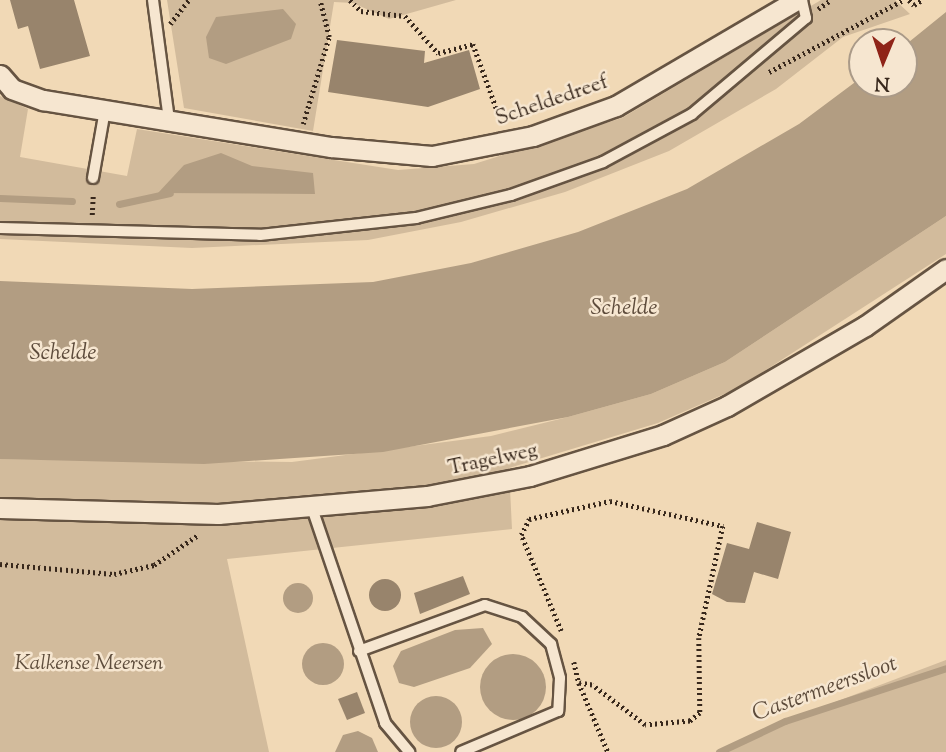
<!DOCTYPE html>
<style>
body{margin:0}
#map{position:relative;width:946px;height:752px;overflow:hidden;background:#f1d9b6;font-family:"Sorts Mill Goudy",serif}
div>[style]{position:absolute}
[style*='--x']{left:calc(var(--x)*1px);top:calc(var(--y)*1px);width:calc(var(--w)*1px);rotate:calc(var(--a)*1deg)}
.green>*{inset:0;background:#d2bb9c}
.water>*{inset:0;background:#b29d82}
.round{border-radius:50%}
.stream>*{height:7px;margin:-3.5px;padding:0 3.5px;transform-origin:3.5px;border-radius:3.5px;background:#b29d82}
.building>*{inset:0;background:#98846c}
.path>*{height:4.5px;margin-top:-2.25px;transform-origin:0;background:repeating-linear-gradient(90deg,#38281c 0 2px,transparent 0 5.5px)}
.roads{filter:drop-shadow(2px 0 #665442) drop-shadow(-2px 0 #665442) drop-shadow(0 2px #665442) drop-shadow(0 -2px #665442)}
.service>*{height:10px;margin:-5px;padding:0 5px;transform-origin:5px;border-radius:5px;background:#f6e6d0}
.minor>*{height:19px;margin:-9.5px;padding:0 9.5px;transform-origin:9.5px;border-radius:9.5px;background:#f6e6d0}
span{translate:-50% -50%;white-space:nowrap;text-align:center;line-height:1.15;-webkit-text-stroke:5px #f6e6d0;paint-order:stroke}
.street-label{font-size:21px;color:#38281c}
.park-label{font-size:21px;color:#5e4d3c;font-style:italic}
.water-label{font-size:23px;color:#5d4b3b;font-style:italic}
.north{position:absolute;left:848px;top:28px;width:70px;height:70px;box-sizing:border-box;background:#f6e6d0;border:2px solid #aa9a88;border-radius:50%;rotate:182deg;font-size:19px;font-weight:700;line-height:28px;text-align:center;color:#38281c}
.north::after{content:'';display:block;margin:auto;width:24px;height:32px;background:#8f2418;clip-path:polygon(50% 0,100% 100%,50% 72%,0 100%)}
</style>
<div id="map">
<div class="green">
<div style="clip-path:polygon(167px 0,456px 0,389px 19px,353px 3px,334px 2px,313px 131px,184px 108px)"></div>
<div style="clip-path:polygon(821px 0,895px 0,910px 14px,843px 37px,776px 89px,669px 151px,565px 192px,461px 222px,368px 240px,192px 248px,0 239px,0 96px,28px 109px,20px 157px,127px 176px,137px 129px,398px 170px,474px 164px,622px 118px)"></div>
<div style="clip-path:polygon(946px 216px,946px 254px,738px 388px,658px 423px,509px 468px,512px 529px,227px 559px,269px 752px,0 752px,0 459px,292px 462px,491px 436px,568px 417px,651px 394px,725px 362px)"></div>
<div style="clip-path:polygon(946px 660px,946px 752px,719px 752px,785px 721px)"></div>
</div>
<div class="water">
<div style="clip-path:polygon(283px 9px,296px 24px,291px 39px,226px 64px,209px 58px,206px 37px,216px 17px)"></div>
<div style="clip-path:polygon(946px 12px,946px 216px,725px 362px,651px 394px,568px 417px,383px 452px,204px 464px,0 459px,0 281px,192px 289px,373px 282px,471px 263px,578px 232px,687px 189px,799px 124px,862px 77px,862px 84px,904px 84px,904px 46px)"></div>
<div style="clip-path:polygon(221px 153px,252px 166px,313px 173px,315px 194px,158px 193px,184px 165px)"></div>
<div class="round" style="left:283px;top:583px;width:30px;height:30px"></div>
<div style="clip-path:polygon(483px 628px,492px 644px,470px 668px,414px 687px,399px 683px,393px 666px,401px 651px,455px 630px)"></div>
<div class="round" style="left:302px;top:643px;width:42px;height:42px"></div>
<div class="round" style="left:480px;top:654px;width:66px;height:66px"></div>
<div class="round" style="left:410px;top:696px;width:52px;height:52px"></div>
<div style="clip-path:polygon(358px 731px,372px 738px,378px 752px,335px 752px,343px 735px)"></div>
</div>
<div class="stream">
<div style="--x:0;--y:198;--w:72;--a:2.4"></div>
<div style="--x:119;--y:204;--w:52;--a:-12.2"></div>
<div style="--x:719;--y:752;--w:73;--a:-25.2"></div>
<div style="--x:785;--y:721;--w:169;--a:-18.2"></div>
</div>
<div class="building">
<div style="clip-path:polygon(10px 0,74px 0,90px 56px,40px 69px,28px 26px,18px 29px)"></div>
<div style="clip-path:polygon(337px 40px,425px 51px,424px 63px,469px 50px,480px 89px,428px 107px,328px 92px)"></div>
<div style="clip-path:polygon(757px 522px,791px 532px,778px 579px,754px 572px,745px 603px,727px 602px,712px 594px,727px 543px,749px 549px)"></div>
<div style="clip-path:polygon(463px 576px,470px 594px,420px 614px,414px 593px)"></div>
<div class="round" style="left:369px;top:579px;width:32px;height:32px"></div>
<div style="clip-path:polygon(357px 692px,365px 713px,347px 720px,338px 699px)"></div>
</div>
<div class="path">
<div style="--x:350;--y:0;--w:16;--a:45"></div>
<div style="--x:361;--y:11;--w:44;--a:6.5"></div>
<div style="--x:405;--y:16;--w:50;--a:48.3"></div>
<div style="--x:438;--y:53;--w:36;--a:-14"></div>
<div style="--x:473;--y:44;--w:82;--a:70"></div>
<div style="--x:909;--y:0;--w:7;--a:45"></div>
<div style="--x:914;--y:5;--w:9;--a:-32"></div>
<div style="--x:818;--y:9;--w:16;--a:-35"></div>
<div style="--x:170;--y:24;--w:31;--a:-52"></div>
<div style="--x:769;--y:72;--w:152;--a:-28.2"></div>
<div style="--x:303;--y:124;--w:91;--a:-73.4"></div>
<div style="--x:329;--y:37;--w:38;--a:-104"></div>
<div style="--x:92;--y:215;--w:22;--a:-87"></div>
<div style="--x:0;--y:564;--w:114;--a:5"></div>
<div style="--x:114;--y:574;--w:41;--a:-12.7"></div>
<div style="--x:154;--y:565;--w:53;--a:-34.3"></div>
<div style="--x:561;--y:631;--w:104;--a:-112.6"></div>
<div style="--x:521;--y:535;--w:18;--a:-63"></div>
<div style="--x:529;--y:519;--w:83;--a:-12.5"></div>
<div style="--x:610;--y:501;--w:116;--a:12.5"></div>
<div style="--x:723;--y:526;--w:115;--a:102.1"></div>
<div style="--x:699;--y:638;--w:75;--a:89.2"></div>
<div style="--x:700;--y:713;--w:13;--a:141"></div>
<div style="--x:690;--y:721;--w:45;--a:174.9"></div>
<div style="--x:645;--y:725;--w:66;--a:-143"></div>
<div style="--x:592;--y:685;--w:13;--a:-171"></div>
<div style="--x:579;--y:683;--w:75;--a:67.2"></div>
<div style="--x:574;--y:662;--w:22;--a:77"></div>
</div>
<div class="roads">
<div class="service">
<div style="--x:153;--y:0;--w:121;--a:82.4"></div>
<div style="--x:93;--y:178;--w:69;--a:-80"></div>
<div style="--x:0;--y:228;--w:260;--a:1.5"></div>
<div style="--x:260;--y:235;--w:157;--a:-6.2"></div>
<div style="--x:416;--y:218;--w:98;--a:-13.6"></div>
<div style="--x:511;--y:195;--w:98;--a:-19.7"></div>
<div style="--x:603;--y:162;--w:101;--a:-28.3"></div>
<div style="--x:692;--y:114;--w:149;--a:-40.1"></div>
<div style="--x:806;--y:18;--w:18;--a:-103"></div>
<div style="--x:312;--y:508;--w:227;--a:71.2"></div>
<div style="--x:385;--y:723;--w:38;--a:50"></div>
<div style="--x:359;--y:651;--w:134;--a:-20.1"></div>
<div style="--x:485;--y:605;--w:39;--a:18"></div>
<div style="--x:522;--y:617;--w:40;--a:43"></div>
<div style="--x:551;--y:644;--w:35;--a:75"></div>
<div style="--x:560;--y:678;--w:33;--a:93"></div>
<div style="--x:558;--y:711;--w:105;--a:157.1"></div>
</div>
<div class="minor">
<div style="--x:0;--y:75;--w:18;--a:49"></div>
<div style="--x:12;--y:89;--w:33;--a:20"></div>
<div style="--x:43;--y:100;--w:292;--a:9.3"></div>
<div style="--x:331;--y:147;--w:101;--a:5.1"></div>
<div style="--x:432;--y:156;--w:103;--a:-11.2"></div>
<div style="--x:533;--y:136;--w:88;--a:-19.9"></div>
<div style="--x:616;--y:106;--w:210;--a:-30.4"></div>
<div style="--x:0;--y:508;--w:218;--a:1.6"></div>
<div style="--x:218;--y:514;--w:210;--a:-4.9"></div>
<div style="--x:427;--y:496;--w:105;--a:-11"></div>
<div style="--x:530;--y:476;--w:139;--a:-17.1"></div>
<div style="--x:663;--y:435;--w:70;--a:-24.4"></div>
<div style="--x:727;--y:406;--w:160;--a:-30.1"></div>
<div style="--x:865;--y:326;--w:99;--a:-35.1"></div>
</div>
</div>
<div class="street-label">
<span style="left:552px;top:101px;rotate:-19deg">Scheldedreef</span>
<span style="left:493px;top:460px;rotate:-12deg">Tragelweg</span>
</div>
<div class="park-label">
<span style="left:89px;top:664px">Kalkense Meersen</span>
</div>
<div class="water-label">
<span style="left:624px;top:309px">Schelde</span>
<span style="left:63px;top:354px">Schelde</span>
<span style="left:825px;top:690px;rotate:-20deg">Castermeerssloot</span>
</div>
<div class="north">N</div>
</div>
